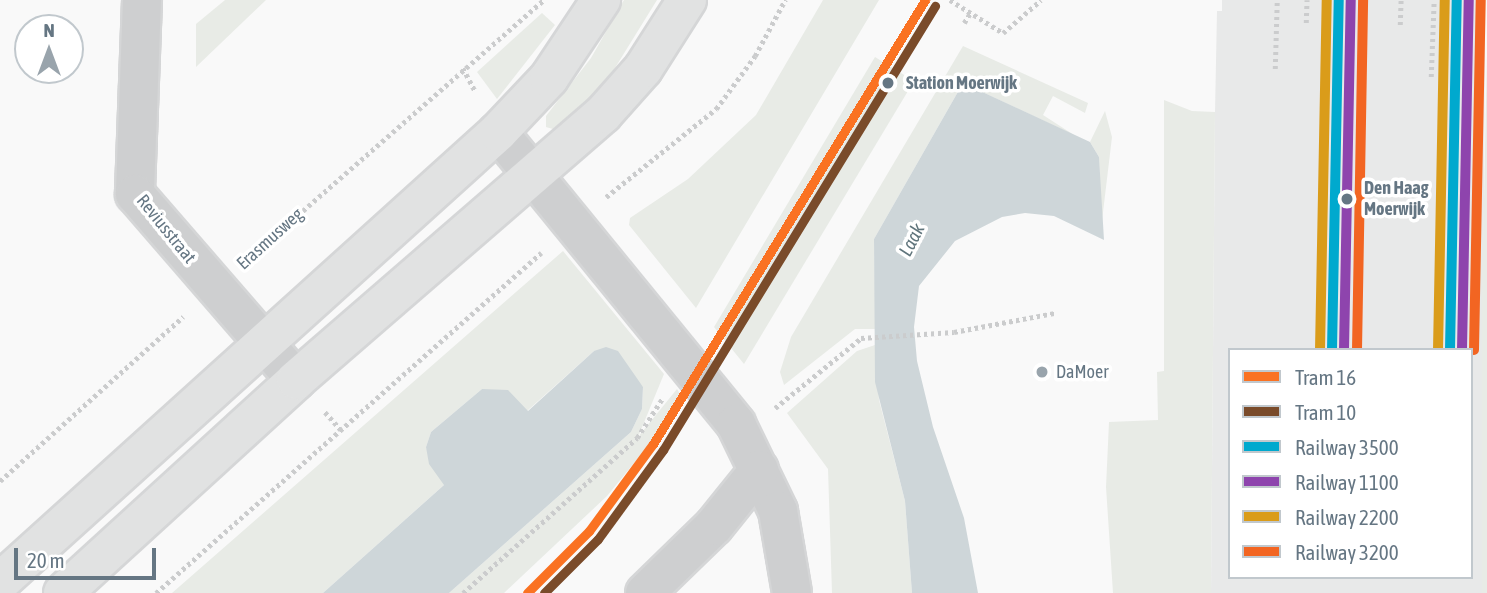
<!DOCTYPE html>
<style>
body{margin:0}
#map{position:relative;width:1487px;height:593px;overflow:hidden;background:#f9f9f9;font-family:"Asap Condensed",sans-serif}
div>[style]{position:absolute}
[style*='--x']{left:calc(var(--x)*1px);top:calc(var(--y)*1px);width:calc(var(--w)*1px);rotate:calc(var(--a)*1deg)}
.built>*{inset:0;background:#e8e9e9}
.green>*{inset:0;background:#e8ebe6}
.water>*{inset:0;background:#ced6d9}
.path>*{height:4.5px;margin-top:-2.25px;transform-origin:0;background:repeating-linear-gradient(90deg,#cbcccd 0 3.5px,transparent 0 7px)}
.roads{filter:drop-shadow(2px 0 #d5d6d7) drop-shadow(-2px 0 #d5d6d7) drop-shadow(0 2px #d5d6d7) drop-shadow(0 -2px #d5d6d7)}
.minor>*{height:38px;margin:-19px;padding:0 19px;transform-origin:19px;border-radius:19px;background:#cecfd0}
.secondary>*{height:38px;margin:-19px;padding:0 19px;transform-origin:19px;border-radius:19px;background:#e1e2e2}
.rail-1>*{height:10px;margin:-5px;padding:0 5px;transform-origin:5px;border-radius:5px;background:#00a9ce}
.rail-2>*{height:10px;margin:-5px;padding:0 5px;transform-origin:5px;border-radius:5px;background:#8e44ad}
.rail-3>*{height:10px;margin:-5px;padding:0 5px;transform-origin:5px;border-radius:5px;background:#da9c1a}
.rail-4>*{height:10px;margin:-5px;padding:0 5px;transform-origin:5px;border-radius:5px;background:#f26522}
.tram-1>*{height:9px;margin:-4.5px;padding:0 4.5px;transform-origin:4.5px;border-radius:4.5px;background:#fa7222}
.tram-2>*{height:9px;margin:-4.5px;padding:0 4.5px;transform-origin:4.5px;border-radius:4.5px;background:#7a4b2a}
.dots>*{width:19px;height:19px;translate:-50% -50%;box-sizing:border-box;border:4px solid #fff;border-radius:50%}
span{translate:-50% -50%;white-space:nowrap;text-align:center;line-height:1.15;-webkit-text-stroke:7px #fff;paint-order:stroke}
.stop-label{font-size:18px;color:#657683;font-weight:700}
.left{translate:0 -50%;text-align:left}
.street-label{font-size:18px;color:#657683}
.poi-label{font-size:18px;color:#657683}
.water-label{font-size:19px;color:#60757c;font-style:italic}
.legend{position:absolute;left:1228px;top:348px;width:245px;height:231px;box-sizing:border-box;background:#fff;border:2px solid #c1c8cd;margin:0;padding:9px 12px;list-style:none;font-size:21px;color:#657683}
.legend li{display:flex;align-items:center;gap:14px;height:35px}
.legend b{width:35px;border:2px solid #c1c8cd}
.north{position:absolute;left:14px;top:14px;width:70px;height:70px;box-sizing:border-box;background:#fff;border:2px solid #c1c8cd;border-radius:50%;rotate:0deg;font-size:19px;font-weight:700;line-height:28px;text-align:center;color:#657683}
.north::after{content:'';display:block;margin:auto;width:24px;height:32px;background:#99a4ac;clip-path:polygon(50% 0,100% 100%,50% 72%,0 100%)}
.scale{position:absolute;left:14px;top:548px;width:142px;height:32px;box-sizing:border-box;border:4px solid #657683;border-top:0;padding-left:9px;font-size:21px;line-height:24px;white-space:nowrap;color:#657683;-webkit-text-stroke:5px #fff;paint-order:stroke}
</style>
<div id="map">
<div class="built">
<div style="clip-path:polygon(evenodd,1222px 0,1485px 0,1482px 593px,1211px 593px,1215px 112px,1217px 11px,1222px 11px,1222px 0,1230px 350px,1471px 350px,1471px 577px,1230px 577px,1230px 350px)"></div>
</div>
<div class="green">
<div style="clip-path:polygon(225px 0,266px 0,196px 67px,196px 24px)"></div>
<div style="clip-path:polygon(624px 0,657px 0,610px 76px,584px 103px,553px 129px,546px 127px,546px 116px,591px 58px)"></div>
<div style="clip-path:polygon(823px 0,879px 0,696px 308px,629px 225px,630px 218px,688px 179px,756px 115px)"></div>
<div style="clip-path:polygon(542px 13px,555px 25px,497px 99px,477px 72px)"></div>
<div style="clip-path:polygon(963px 46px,1088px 103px,1085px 113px,1053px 96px,1043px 115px,1074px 135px,963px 83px,874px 239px,876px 329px,855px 329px,784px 385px,780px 372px,791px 337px)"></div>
<div style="clip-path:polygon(1487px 55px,1487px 593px,1482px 593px,1482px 297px)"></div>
<div style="clip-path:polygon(875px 57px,914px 81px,744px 364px,714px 327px)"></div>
<div style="clip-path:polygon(1164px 100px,1192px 111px,1215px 112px,1211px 593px,1113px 593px,1106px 487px,1109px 422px,1158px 420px,1157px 372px,1164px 371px)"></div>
<div style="clip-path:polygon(1105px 111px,1112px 137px,1101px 229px,1099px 157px,1090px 142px)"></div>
<div style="clip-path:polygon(563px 251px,664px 374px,638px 437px,677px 389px,685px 401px,607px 496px,504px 593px,449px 593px,631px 432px,642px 409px,643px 387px,594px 351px,527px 411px,482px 389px,431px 432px,426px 447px,445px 484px,323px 593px,172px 593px)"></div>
<div style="clip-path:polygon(875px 345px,879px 400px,905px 501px,912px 593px,832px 593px,828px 469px,787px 413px,857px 351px)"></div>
</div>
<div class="water">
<div style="clip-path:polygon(963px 83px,1090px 142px,1099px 157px,1104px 240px,1054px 216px,1025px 213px,1002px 217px,955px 241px,919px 286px,914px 327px,917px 361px,933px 427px,964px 518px,978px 593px,912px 593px,905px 501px,875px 382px,874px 239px)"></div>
<div style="clip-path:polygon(606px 347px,618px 351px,643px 387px,642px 409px,631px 432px,449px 593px,323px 593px,444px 485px,429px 464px,426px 447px,431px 432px,482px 389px,508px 390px,528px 411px,594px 351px)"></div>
</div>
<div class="path">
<div style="--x:950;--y:0;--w:62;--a:31.9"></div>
<div style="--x:1003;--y:33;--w:50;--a:-41"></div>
<div style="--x:964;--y:23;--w:13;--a:-58"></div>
<div style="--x:1306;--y:23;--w:23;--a:-88"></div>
<div style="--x:1400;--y:25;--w:25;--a:-88"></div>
<div style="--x:463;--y:68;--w:27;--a:62"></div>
<div style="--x:1275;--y:69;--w:69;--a:-88.3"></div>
<div style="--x:1431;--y:77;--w:77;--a:-87.8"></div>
<div style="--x:606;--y:197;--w:141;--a:-38.7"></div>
<div style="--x:716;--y:109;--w:66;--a:-53.7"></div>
<div style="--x:755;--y:56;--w:64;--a:-61.8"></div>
<div style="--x:250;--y:257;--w:390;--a:-41.2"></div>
<div style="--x:775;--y:408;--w:111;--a:-39.1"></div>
<div style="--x:861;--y:338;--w:93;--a:-3.7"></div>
<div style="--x:954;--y:332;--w:103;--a:-10.7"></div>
<div style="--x:325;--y:412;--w:24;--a:48"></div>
<div style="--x:0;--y:481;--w:246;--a:-41.9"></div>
<div style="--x:156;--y:593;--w:514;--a:-41.45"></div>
<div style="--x:463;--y:593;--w:233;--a:-41.7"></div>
<div style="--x:637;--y:438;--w:46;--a:-57.3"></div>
</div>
<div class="roads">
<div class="minor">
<div style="--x:142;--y:0;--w:194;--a:92.1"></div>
<div style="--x:135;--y:194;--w:246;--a:49.1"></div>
<div style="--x:498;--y:132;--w:377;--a:50.8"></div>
<div style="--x:736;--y:424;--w:97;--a:64.2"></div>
<div style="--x:778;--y:511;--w:83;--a:80.3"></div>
<div style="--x:645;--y:593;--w:96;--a:-44.2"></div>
<div style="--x:714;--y:526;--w:72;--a:-51.2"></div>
</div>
<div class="secondary">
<div style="--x:0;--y:582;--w:671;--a:-42.1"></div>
<div style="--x:498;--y:132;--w:74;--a:-46.6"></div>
<div style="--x:549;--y:78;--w:94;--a:-56.3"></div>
<div style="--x:63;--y:593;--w:316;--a:-42.4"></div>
<div style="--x:296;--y:380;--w:406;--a:-40.9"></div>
<div style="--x:603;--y:114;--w:60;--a:-48.4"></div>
<div style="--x:643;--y:69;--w:82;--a:-57.5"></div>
</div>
</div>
<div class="rail-1">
<div style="--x:1332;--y:350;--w:350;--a:-88.9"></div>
<div style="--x:1450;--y:350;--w:350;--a:-88.9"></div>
</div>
<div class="rail-2">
<div style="--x:1344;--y:350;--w:350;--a:-88.9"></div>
<div style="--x:1462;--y:350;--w:350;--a:-88.9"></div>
</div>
<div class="rail-3">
<div style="--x:1320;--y:350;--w:350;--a:-88.9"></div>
<div style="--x:1438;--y:350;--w:350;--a:-88.9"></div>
</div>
<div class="rail-4">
<div style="--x:1357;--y:350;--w:350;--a:-89"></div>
<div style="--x:1474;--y:350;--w:350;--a:-88.9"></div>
</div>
<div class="tram-1">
<div style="--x:527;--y:593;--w:88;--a:-45"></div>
<div style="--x:589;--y:531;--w:108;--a:-53.7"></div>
<div style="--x:653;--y:444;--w:521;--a:-58.51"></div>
</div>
<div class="tram-2">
<div style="--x:544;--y:593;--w:76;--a:-45"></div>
<div style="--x:598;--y:539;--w:110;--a:-53.9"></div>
<div style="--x:663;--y:450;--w:521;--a:-58.51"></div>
</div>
<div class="dots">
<div style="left:888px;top:83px;background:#657683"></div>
<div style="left:1347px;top:199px;background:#657683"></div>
<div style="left:1042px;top:372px;background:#99a4ac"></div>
</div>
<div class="stop-label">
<span class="left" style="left:906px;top:83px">Station Moerwijk</span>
<span class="left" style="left:1364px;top:199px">Den Haag<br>Moerwijk</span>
</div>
<div class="street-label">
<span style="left:166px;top:229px;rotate:51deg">Reviusstraat</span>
<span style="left:270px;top:239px;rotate:-42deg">Erasmusweg</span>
</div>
<div class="poi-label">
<span class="left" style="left:1056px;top:372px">DaMoer</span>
</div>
<div class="water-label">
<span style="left:912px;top:240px;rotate:-63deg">Laak</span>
</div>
<ul class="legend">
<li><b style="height:9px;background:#fa7222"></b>Tram 16</li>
<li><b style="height:9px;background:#7a4b2a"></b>Tram 10</li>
<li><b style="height:9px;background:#00a9ce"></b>Railway 3500</li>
<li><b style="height:9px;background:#8e44ad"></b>Railway 1100</li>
<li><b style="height:9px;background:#da9c1a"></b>Railway 2200</li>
<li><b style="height:9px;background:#f26522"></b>Railway 3200</li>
</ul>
<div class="north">N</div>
<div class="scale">20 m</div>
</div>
